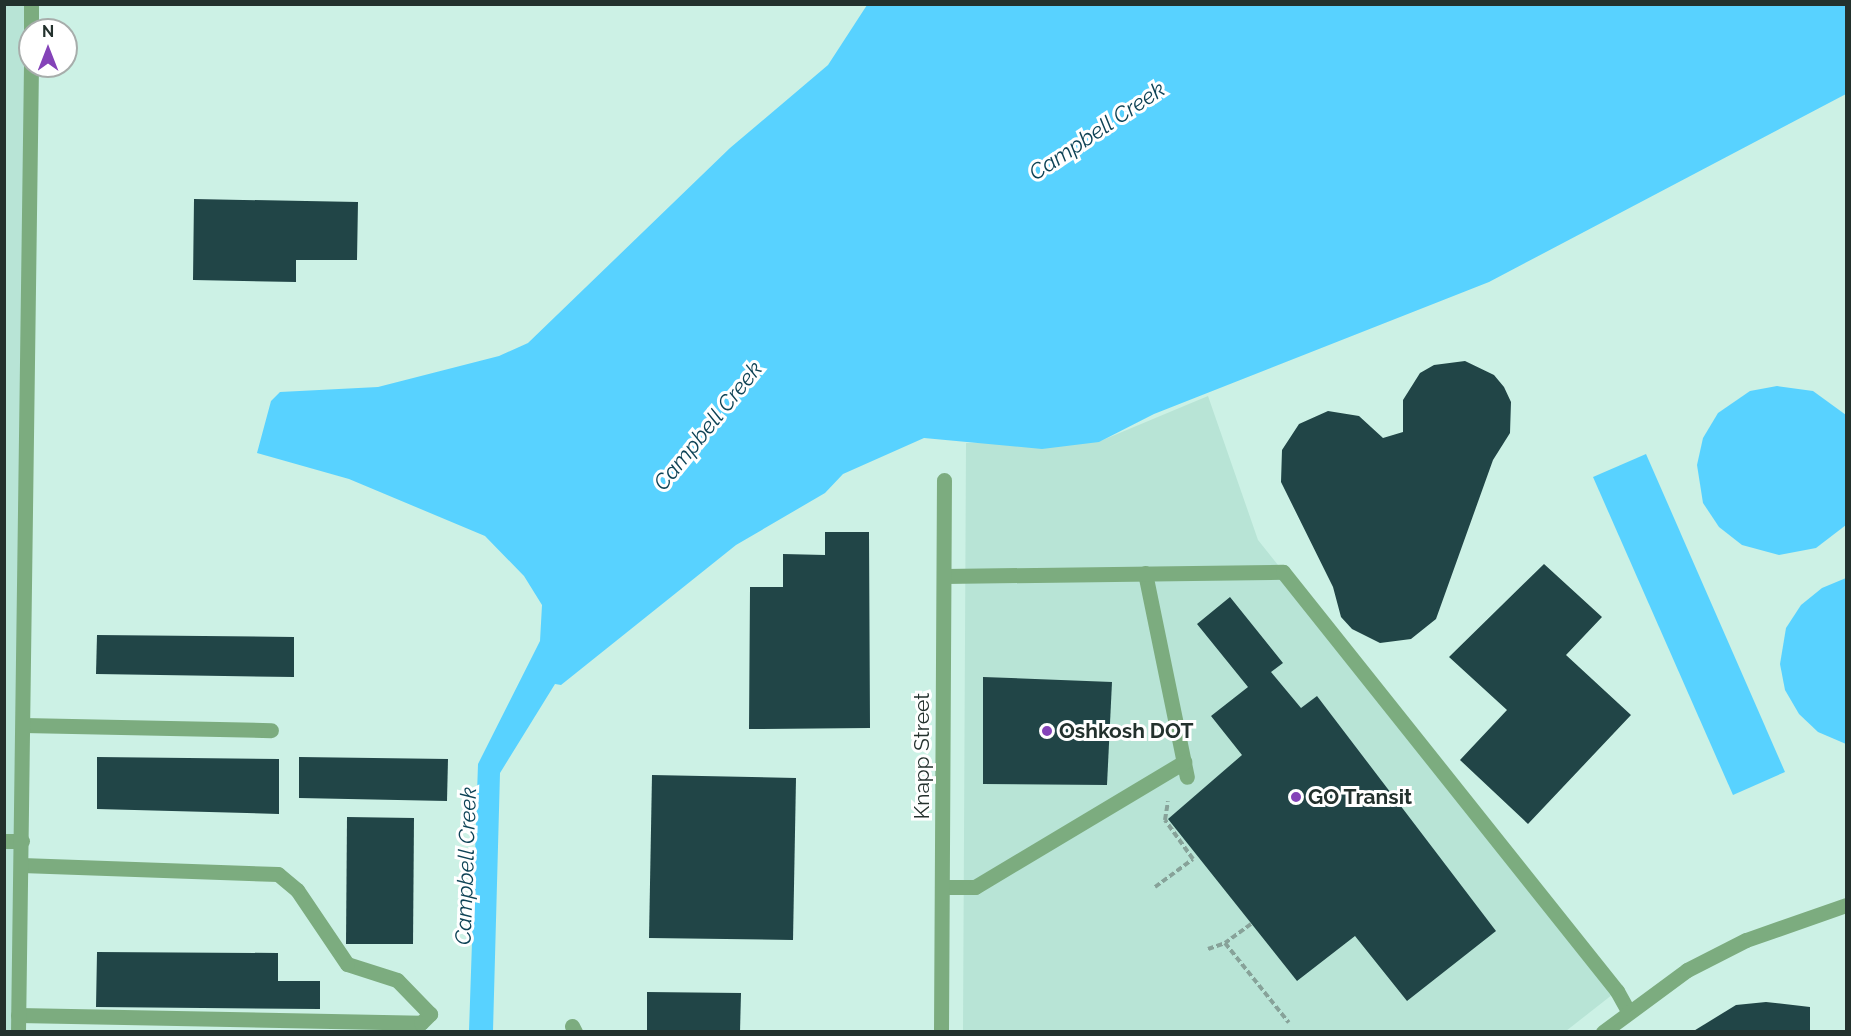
<!DOCTYPE html>
<style>
body{margin:0}
#map{position:relative;width:1851px;height:1036px;overflow:hidden;background:#ccf1e5;font-family:Raleway,sans-serif}
div>[style]{position:absolute}
[style*='--x']{left:calc(var(--x)*1px);top:calc(var(--y)*1px);width:calc(var(--w)*1px);rotate:calc(var(--a)*1deg)}
.built>*{inset:0;background:#b8e4d6}
.water>*{inset:0;background:#58d2ff}
.building>*{inset:0;background:#214547}
.path>*{height:4px;margin-top:-2px;transform-origin:0;background:repeating-linear-gradient(90deg,#87a299 0 6px,transparent 0 9px)}
.minor>*{height:15px;margin:-7.5px;padding:0 7.5px;transform-origin:7.5px;border-radius:7.5px;background:#7cac7f}
.dots>*{width:16px;height:16px;translate:-50% -50%;box-sizing:border-box;border:3px solid #fff;border-radius:50%}
span{translate:-50% -50%;white-space:nowrap;text-align:center;line-height:1.15;-webkit-text-stroke:6px #fff;paint-order:stroke}
.poi-label{font-size:21px;color:#23312d;font-weight:700}
.left{translate:0 -50%;text-align:left}
.street-label{font-size:21px;color:#23312d}
.water-label{font-size:22px;color:#0e4356;font-style:italic}
.frame{position:absolute;inset:0;border:6px solid #23312d;pointer-events:none}
.north{position:absolute;left:18px;top:18px;width:60px;height:60px;box-sizing:border-box;background:#fff;border:2px solid #a7adab;border-radius:50%;rotate:0deg;font-size:16px;font-weight:700;line-height:24px;text-align:center;color:#23312d}
.north::after{content:'';display:block;margin:auto;width:21px;height:27px;background:#8443b8;clip-path:polygon(50% 0,100% 100%,50% 72%,0 100%)}
</style>
<div id="map">
<div class="built">
<div style="clip-path:polygon(31px 4px,17px 1031px,5px 1032px,4px 5px)"></div>
<div style="clip-path:polygon(1208px 396px,1258px 540px,1617px 991px,1566px 1031px,963px 1032px,966px 443px,1098px 442px)"></div>
</div>
<div class="water">
<div style="clip-path:polygon(867px 5px,1846px 5px,1846px 94px,1489px 282px,1154px 414px,1099px 442px,1042px 449px,924px 438px,843px 474px,825px 493px,736px 545px,561px 685px,555px 684px,500px 773px,493px 1031px,469px 1031px,478px 764px,540px 641px,542px 605px,524px 576px,485px 536px,349px 479px,257px 453px,271px 401px,280px 392px,378px 387px,499px 356px,528px 343px,730px 148px,828px 65px)"></div>
<div style="clip-path:polygon(1777px 386px,1813px 391px,1846px 415px,1846px 525px,1816px 548px,1779px 555px,1742px 545px,1719px 527px,1703px 503px,1697px 465px,1703px 438px,1718px 413px,1750px 391px)"></div>
<div style="clip-path:polygon(1646px 454px,1785px 772px,1733px 795px,1593px 477px)"></div>
<div style="clip-path:polygon(1846px 578px,1846px 744px,1818px 732px,1799px 714px,1785px 690px,1780px 664px,1786px 628px,1801px 605px,1822px 588px)"></div>
</div>
<div class="building">
<div style="clip-path:polygon(194px 199px,358px 202px,357px 260px,296px 260px,296px 282px,193px 280px)"></div>
<div style="clip-path:polygon(1465px 361px,1494px 375px,1504px 387px,1511px 402px,1510px 433px,1493px 460px,1436px 619px,1411px 639px,1380px 643px,1352px 629px,1341px 617px,1333px 587px,1281px 482px,1282px 450px,1299px 424px,1328px 411px,1359px 416px,1383px 438px,1403px 432px,1403px 400px,1420px 373px,1434px 365px)"></div>
<div style="clip-path:polygon(825px 532px,869px 532px,870px 728px,749px 729px,750px 587px,783px 587px,783px 554px,825px 555px)"></div>
<div style="clip-path:polygon(1544px 564px,1602px 617px,1566px 655px,1631px 715px,1528px 824px,1460px 760px,1507px 710px,1449px 657px)"></div>
<div style="clip-path:polygon(1230px 597px,1283px 663px,1271px 672px,1301px 708px,1317px 696px,1496px 931px,1407px 1001px,1355px 936px,1297px 981px,1168px 819px,1242px 755px,1211px 716px,1248px 687px,1197px 624px)"></div>
<div style="clip-path:polygon(97px 635px,294px 637px,294px 677px,96px 674px)"></div>
<div style="clip-path:polygon(983px 677px,1112px 682px,1107px 785px,983px 784px)"></div>
<div style="clip-path:polygon(97px 757px,279px 759px,279px 814px,97px 809px)"></div>
<div style="clip-path:polygon(299px 757px,448px 759px,447px 801px,299px 798px)"></div>
<div style="clip-path:polygon(652px 775px,796px 778px,793px 940px,649px 938px)"></div>
<div style="clip-path:polygon(347px 817px,414px 818px,413px 944px,346px 944px)"></div>
<div style="clip-path:polygon(97px 952px,278px 953px,278px 981px,320px 981px,320px 1009px,96px 1007px)"></div>
<div style="clip-path:polygon(647px 992px,741px 993px,740px 1032px,647px 1032px)"></div>
<div style="clip-path:polygon(1766px 1002px,1810px 1007px,1810px 1032px,1692px 1032px,1736px 1005px)"></div>
</div>
<div class="path">
<div style="--x:1155;--y:887;--w:47;--a:-36.4"></div>
<div style="--x:1193;--y:859;--w:48;--a:-125.7"></div>
<div style="--x:1165;--y:820;--w:19;--a:-81"></div>
<div style="--x:1251;--y:924;--w:32;--a:144"></div>
<div style="--x:1225;--y:943;--w:102;--a:51.3"></div>
<div style="--x:1208;--y:949;--w:18;--a:-19"></div>
</div>
<div class="minor">
<div style="--x:31;--y:30;--w:26;--a:-90"></div>
<div style="--x:1145;--y:573;--w:208;--a:78.4"></div>
<div style="--x:944;--y:576;--w:339;--a:-0.7"></div>
<div style="--x:1283;--y:572;--w:536;--a:51.44"></div>
<div style="--x:1617;--y:991;--w:23;--a:61"></div>
<div style="--x:23;--y:725;--w:248;--a:1.2"></div>
<div style="--x:4;--y:841;--w:18;--a:0"></div>
<div style="--x:942;--y:887;--w:33;--a:0"></div>
<div style="--x:975;--y:887;--w:244;--a:-30.9"></div>
<div style="--x:18;--y:1015;--w:403;--a:1.1"></div>
<div style="--x:421;--y:1023;--w:13;--a:-45"></div>
<div style="--x:430;--y:1014;--w:47;--a:-134.1"></div>
<div style="--x:397;--y:980;--w:52;--a:-162.3"></div>
<div style="--x:347;--y:964;--w:89;--a:-124"></div>
<div style="--x:297;--y:890;--w:25;--a:-140"></div>
<div style="--x:278;--y:874;--w:257;--a:-178"></div>
<div style="--x:572;--y:1026;--w:7;--a:63"></div>
<div style="--x:18;--y:1032;--w:966;--a:-89.23"></div>
<div style="--x:941;--y:1032;--w:552;--a:-89.69"></div>
<div style="--x:1603;--y:1032;--w:104;--a:-36.4"></div>
<div style="--x:1687;--y:970;--w:66;--a:-27"></div>
<div style="--x:1746;--y:940;--w:106;--a:-19.3"></div>
</div>
<div class="dots">
<div style="left:1047px;top:731px;background:#8443b8"></div>
<div style="left:1296px;top:797px;background:#8443b8"></div>
</div>
<div class="poi-label">
<span class="left" style="left:1059px;top:731px">Oshkosh DOT</span>
<span class="left" style="left:1308px;top:797px">GO Transit</span>
</div>
<div class="street-label">
<span style="left:922px;top:756px;rotate:-90deg">Knapp Street</span>
</div>
<div class="water-label">
<span style="left:1097px;top:131px;rotate:-34deg">Campbell Creek</span>
<span style="left:708px;top:426px;rotate:-51deg">Campbell Creek</span>
<span style="left:466px;top:866px;rotate:-88deg">Campbell Creek</span>
</div>
<div class="frame"></div>
<div class="north">N</div>
</div>
